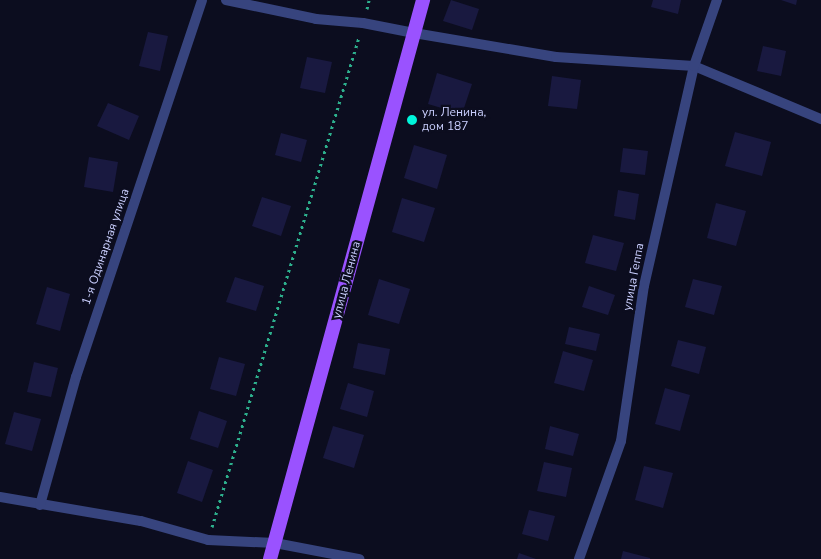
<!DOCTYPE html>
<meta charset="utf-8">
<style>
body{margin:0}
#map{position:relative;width:821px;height:559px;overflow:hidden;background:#0c0d1f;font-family:"Nunito Sans",sans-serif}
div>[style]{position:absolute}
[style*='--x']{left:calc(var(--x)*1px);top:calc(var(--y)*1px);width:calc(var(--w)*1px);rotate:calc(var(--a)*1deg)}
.building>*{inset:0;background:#191940}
.path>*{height:3px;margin-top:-1.5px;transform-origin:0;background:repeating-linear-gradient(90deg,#2db08d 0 2.5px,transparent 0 6.5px)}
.service>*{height:10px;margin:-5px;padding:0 5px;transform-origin:5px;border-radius:5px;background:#37447e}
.minor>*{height:10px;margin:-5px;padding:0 5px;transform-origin:5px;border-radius:5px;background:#37447e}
.primary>*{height:14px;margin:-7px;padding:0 7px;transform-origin:7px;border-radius:7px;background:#9a52ff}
.dots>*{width:14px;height:14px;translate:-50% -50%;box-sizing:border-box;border:2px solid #0c0d1f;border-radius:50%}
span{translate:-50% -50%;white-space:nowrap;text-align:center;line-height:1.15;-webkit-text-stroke:4.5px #0c0d1f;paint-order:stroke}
.poi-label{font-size:12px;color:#cbd0ff}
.left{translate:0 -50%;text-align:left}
.street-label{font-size:12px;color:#cbd0ff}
</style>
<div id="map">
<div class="building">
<div style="clip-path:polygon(451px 0,479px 9px,472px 30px,443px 21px)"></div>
<div style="clip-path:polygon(653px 0,681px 0,678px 14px,651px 7px)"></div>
<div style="clip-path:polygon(781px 0,797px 0,796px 5px)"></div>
<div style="clip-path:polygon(148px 32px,168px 36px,160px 71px,139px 66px)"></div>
<div style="clip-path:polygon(763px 46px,786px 51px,781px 76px,757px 71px)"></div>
<div style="clip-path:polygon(307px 57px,332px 62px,325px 93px,300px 88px)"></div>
<div style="clip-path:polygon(437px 73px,472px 84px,462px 114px,428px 104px)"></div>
<div style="clip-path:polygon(552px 76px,581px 80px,577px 109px,548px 106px)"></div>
<div style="clip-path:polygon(108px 103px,139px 116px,129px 140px,97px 126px)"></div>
<div style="clip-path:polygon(735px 132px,771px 142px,762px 176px,725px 166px)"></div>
<div style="clip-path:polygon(281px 133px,307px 140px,301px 162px,275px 155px)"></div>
<div style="clip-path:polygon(414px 145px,447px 155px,437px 189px,404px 178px)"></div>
<div style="clip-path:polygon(623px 148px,648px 151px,645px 175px,620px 172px)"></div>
<div style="clip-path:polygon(89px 157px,118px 162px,113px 192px,84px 187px)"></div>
<div style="clip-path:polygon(618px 190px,639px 194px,635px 220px,614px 216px)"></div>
<div style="clip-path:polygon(262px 197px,291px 206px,281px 236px,252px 226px)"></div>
<div style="clip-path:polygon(402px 198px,435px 208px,424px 242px,392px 232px)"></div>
<div style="clip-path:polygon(716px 203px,746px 211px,736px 246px,707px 238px)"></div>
<div style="clip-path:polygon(593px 235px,624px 243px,616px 271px,585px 263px)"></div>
<div style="clip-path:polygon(235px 277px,264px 286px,256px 311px,226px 302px)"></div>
<div style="clip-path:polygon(379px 279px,410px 289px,399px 324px,368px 315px)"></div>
<div style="clip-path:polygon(693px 279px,722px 286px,714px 315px,685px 307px)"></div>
<div style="clip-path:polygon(589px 286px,615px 295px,608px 315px,582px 307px)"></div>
<div style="clip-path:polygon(47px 287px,70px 294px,60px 331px,36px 324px)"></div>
<div style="clip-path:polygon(569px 327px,600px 334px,596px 351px,565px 344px)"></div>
<div style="clip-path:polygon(678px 340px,706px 347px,699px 374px,671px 366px)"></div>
<div style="clip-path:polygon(358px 343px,390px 349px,385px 375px,353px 368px)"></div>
<div style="clip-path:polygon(563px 351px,593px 360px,584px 391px,554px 383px)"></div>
<div style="clip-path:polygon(219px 357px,245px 364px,236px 396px,210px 389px)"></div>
<div style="clip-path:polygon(34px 362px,58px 368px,51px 397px,27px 392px)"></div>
<div style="clip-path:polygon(348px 383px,374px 391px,367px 417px,340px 409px)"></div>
<div style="clip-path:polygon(665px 388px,690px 395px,680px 431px,655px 424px)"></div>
<div style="clip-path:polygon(199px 411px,227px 421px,218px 448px,190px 439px)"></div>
<div style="clip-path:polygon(14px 412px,41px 419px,32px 451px,5px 444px)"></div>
<div style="clip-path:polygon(333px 426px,364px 435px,354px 468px,323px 458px)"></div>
<div style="clip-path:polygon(550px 426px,579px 434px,573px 456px,545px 449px)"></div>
<div style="clip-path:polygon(188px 461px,213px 470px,202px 502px,177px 493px)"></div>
<div style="clip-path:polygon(544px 462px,572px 468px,566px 497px,537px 491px)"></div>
<div style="clip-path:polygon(644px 466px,673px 473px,663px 508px,635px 500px)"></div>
<div style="clip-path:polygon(529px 510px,555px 516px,548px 541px,522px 534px)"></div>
<div style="clip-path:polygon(623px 551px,650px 558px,650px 559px,621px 559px)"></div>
<div style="clip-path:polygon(519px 553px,536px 559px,517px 559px)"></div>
</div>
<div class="path">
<div style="--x:367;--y:9;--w:9;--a:-77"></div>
<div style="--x:212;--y:527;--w:512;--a:-73.3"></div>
</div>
<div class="service">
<div style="--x:226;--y:0;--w:92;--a:11.9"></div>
<div style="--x:316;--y:19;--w:47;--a:4.9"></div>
<div style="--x:363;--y:23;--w:52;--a:11.1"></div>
<div style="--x:694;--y:66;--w:138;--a:22.7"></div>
<div style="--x:0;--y:497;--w:143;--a:9.7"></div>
<div style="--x:141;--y:521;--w:70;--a:15.8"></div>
<div style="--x:208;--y:540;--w:67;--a:2.6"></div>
</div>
<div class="minor">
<div style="--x:414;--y:33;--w:144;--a:9.6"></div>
<div style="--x:556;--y:57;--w:138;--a:3.7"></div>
<div style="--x:40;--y:505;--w:133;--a:-74.3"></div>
<div style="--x:76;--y:377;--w:397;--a:-71.5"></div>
<div style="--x:275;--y:543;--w:86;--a:10.8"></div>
<div style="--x:579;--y:559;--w:125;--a:-70.4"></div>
<div style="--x:621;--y:441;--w:157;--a:-81.6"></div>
<div style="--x:644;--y:286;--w:226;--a:-77.2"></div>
<div style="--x:694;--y:66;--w:70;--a:-70.8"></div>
</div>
<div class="primary">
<div style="--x:270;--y:559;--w:580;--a:-74.69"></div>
</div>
<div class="dots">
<div style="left:412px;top:120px;background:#00f5db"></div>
</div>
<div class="poi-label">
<span class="left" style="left:422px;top:120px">ул. Ленина,<br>дом 187</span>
</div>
<div class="street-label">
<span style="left:106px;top:247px;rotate:-71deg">1-я Одинарная улица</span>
<span style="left:634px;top:277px;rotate:-79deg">улица Геппа</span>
<span style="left:347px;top:280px;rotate:-75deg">улица Ленина</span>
</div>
</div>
